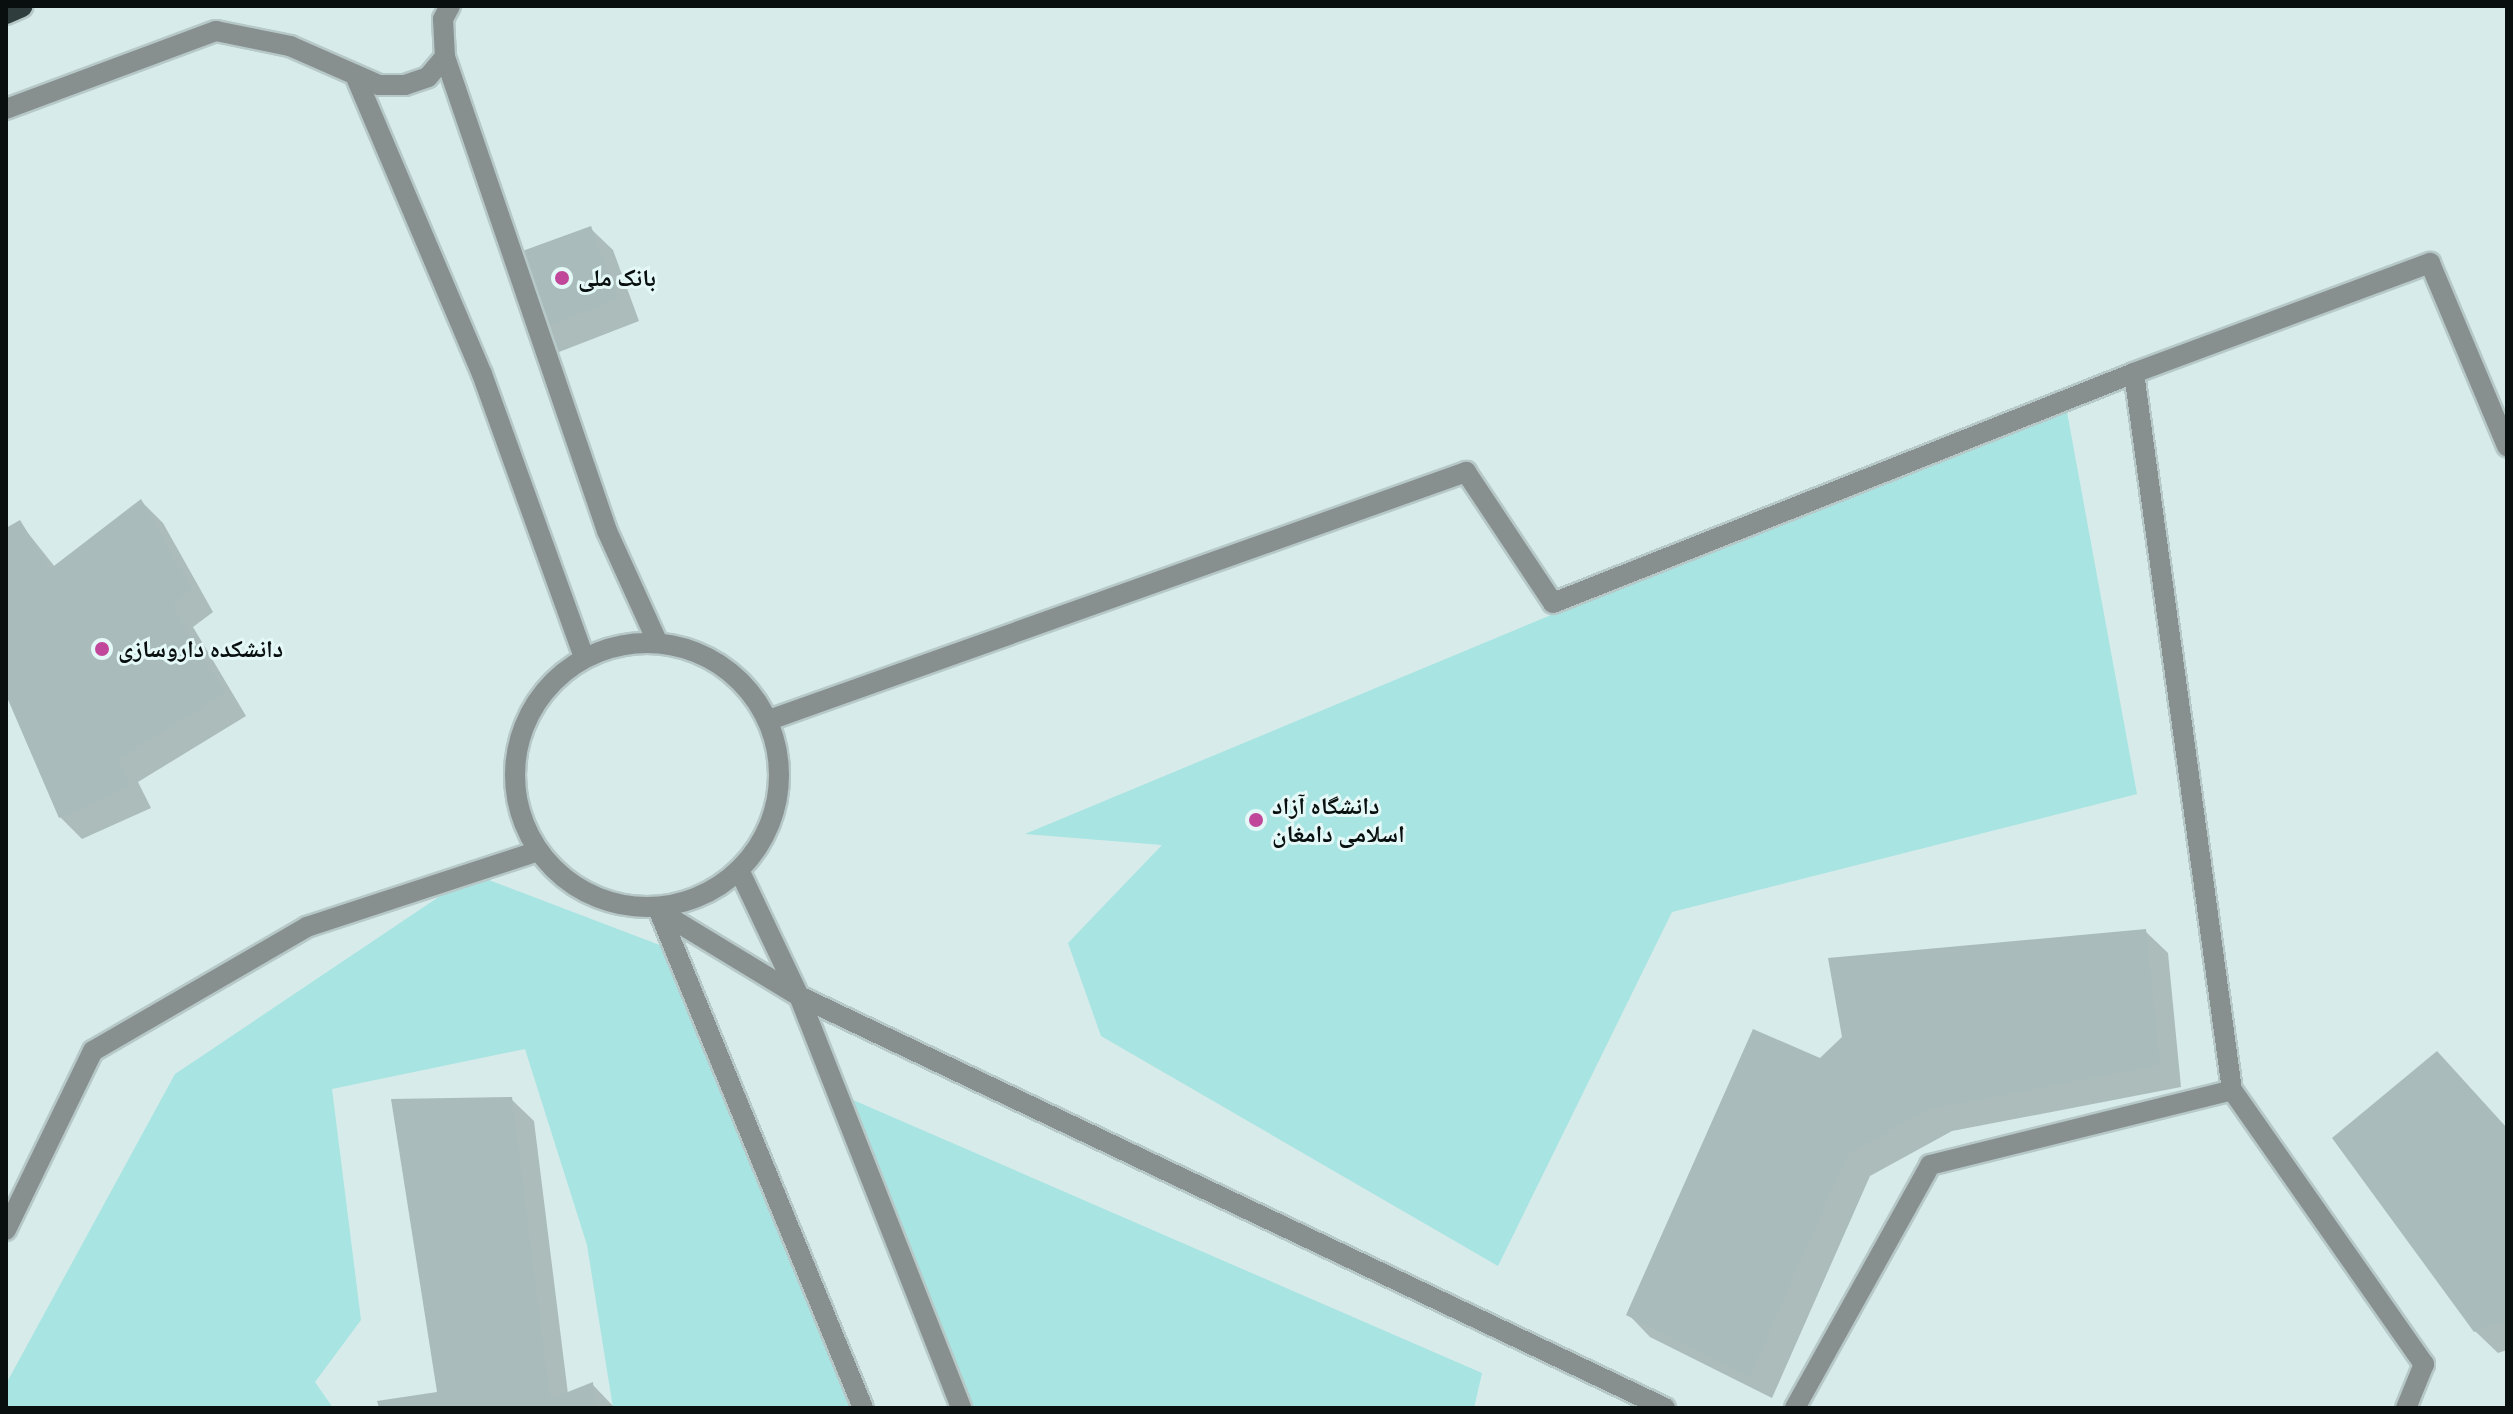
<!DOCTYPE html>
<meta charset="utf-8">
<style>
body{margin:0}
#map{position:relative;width:2513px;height:1414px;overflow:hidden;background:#d7ebea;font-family:Cabin,"Noto Naskh Arabic",sans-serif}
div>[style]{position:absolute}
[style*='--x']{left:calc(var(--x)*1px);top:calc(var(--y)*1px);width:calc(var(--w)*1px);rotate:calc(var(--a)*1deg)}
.green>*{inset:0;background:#a7e4e2}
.shadow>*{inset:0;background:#0003}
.building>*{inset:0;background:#a9bcbb}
.roads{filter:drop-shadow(2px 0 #b6c8c7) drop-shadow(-2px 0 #b6c8c7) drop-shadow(0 2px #b6c8c7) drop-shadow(0 -2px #b6c8c7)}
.minor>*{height:20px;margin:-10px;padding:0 10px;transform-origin:10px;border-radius:10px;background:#878f8f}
.minor>.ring{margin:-10px;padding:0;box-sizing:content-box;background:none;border:20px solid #878f8f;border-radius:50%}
.trunk>*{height:22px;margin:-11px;padding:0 11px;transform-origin:11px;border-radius:11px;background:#2f3d3d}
.dots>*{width:22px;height:22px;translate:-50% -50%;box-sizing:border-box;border:4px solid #e4f8f7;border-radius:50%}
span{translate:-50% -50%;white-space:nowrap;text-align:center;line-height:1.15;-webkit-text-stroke:6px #e4f8f7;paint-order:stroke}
.poi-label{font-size:24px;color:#080f0e;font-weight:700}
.left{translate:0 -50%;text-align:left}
.frame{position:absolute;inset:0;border:8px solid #080f0e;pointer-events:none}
</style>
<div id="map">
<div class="green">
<div style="clip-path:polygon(2065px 401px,2137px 794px,1672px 912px,1498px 1266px,1101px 1036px,1068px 943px,1162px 845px,1025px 834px)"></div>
<div style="clip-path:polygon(473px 874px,678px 952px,863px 1408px,613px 1408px,587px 1245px,525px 1049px,332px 1089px,361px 1320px,315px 1382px,333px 1408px,6px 1408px,6px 1384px,175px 1074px)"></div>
<div style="clip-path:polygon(837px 1093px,1482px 1373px,1474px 1408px,961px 1408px)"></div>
</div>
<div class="shadow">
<div style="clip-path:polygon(590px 228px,613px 250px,639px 321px,559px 352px,537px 329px)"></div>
<div style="clip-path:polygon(141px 501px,163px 523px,213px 612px,193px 627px,246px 716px,138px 782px,151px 808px,82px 839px,60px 817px,6px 690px,6px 530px,20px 523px,55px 567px)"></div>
<div style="clip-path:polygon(2145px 931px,2168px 953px,2181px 1087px,1952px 1131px,1870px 1176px,1772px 1398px,1650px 1337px,1628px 1314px,1821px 1060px)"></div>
<div style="clip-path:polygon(511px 1099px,534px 1121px,568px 1394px,592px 1384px,615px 1408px,381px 1408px,440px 1393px)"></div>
<div style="clip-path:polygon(2507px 1128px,2507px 1350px,2498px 1353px,2475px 1331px)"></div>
</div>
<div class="building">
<div style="clip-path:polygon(591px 226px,618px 299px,535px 330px,506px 257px)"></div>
<div style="clip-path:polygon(141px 499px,192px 589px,172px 604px,225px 693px,117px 760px,131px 786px,59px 818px,6px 695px,6px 528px,20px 520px,50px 569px)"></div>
<div style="clip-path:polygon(2146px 929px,2160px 1065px,1929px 1109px,1848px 1154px,1749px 1378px,1626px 1315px,1753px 1029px,1820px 1058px,1842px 1037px,1828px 958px)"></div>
<div style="clip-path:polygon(2437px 1051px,2507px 1128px,2507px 1321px,2474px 1332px,2332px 1138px)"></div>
<div style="clip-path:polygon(512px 1097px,550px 1399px,593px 1382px,595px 1408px,379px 1408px,377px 1401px,437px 1392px,391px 1099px)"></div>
</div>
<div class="roads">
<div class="minor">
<div style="--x:445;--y:57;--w:501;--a:71.13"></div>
<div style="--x:607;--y:531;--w:119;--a:65.6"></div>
<div style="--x:355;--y:75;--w:325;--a:67"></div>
<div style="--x:482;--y:374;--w:299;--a:70.2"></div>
<div style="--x:6;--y:109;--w:224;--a:-20.4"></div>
<div style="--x:216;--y:31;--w:76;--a:11.5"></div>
<div style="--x:290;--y:46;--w:97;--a:23.7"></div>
<div style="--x:379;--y:85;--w:26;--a:0"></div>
<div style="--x:405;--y:85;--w:24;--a:-19"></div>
<div style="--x:428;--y:77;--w:26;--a:-50"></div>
<div style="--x:445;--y:57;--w:38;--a:-93"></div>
<div style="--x:443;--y:19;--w:15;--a:-62"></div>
<div style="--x:2134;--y:373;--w:316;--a:-20.4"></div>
<div style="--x:2430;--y:263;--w:199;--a:67.2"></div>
<div class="ring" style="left:515px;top:643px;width:244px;height:244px"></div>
<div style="--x:772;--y:719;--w:737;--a:-19.59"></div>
<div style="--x:1466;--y:472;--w:157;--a:56.4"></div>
<div style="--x:1553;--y:603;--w:625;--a:-21.6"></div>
<div style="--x:2134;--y:373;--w:724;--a:82.22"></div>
<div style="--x:741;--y:874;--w:135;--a:64.6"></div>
<div style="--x:799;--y:996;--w:443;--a:68.5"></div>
<div style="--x:659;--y:911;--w:164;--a:31.3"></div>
<div style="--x:799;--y:996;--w:959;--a:25.44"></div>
<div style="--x:659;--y:911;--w:537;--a:67.68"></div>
<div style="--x:6;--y:1230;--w:199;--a:-64.1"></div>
<div style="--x:93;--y:1051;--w:247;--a:-30.1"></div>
<div style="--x:307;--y:927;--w:240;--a:-18.2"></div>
<div style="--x:1795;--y:1408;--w:278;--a:-60.9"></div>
<div style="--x:1930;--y:1165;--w:311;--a:-13.9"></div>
<div style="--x:2232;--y:1090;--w:335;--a:55"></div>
<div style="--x:2424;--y:1364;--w:48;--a:112.2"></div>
</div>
<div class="trunk">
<div style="--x:6;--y:13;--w:17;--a:-24"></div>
</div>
</div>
<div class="dots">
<div style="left:562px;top:278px;background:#c1479a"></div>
<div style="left:102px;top:649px;background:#c1479a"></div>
<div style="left:1256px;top:820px;background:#c1479a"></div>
</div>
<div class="poi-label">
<span class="left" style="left:578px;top:278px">بانک ملی</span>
<span class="left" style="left:118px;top:649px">دانشکده داروسازی</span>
<span class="left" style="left:1272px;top:820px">دانشگاه آزاد<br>اسلامی دامغان</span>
</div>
<div class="frame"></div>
</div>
